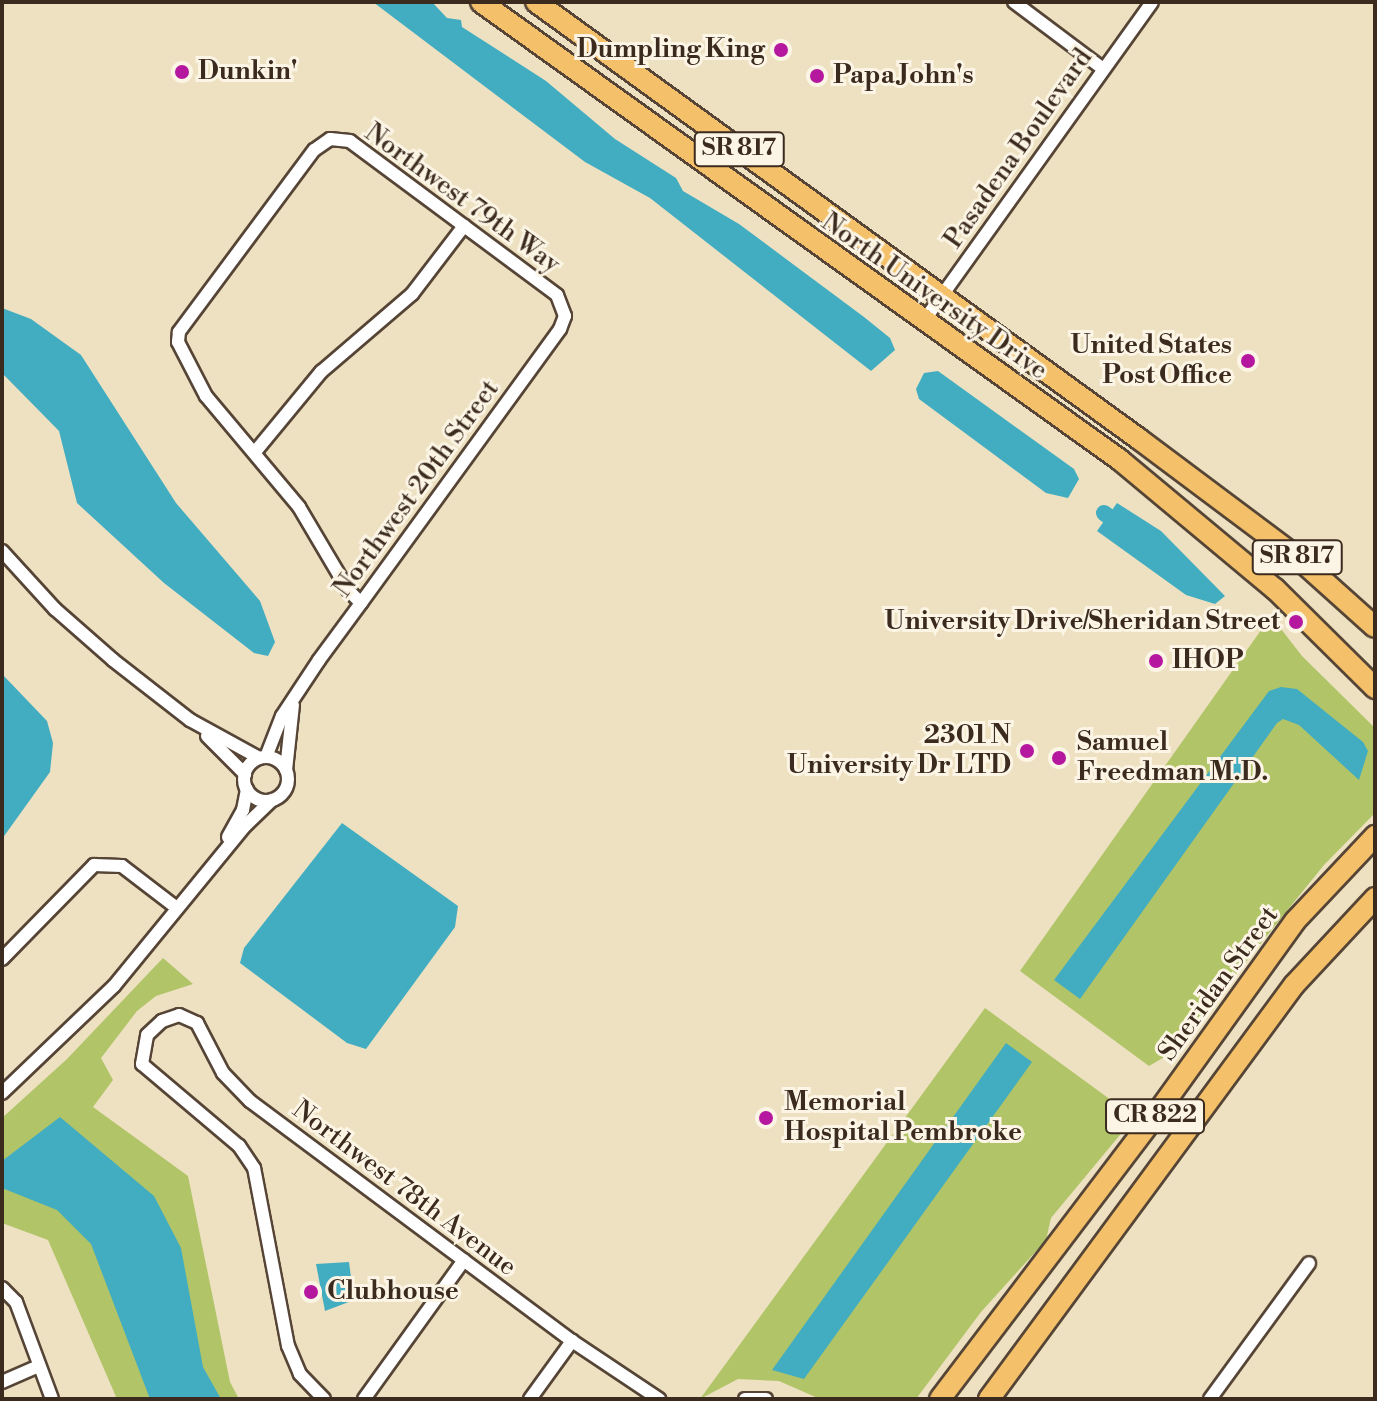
<!DOCTYPE html>
<style>
body{margin:0}
#map{position:relative;width:1377px;height:1401px;overflow:hidden;background:#ede1c1;font-family:"Libre Bodoni",serif}
div>[style]{position:absolute}
[style*='--x']{left:calc(var(--x)*1px);top:calc(var(--y)*1px);width:calc(var(--w)*1px);rotate:calc(var(--a)*1deg)}
.green>*{inset:0;background:#b1c468}
.water>*{inset:0;background:#42adc1}
.canal>*{height:16px;margin:-8px;padding:0 8px;transform-origin:8px;border-radius:8px;background:#42adc1}
.roads{filter:drop-shadow(2px 0 #564536) drop-shadow(-2px 0 #564536) drop-shadow(0 2px #564536) drop-shadow(0 -2px #564536)}
.minor>*{height:12px;margin:-6px;padding:0 6px;transform-origin:6px;border-radius:6px;background:#fff}
.minor>.ring{margin:-6px;padding:0;box-sizing:content-box;background:none;border:12px solid #fff;border-radius:50%}
.primary>*{height:20px;margin:-10px;padding:0 10px;transform-origin:10px;border-radius:10px;background:#f4c16a}
.dots>*{width:22px;height:22px;translate:-50% -50%;box-sizing:border-box;border:4px solid #fcf5e5;border-radius:50%}
span{translate:-50% -50%;white-space:nowrap;text-align:center;line-height:1.15;-webkit-text-stroke:6px #fcf5e5;paint-order:stroke}
.shield-label span{padding:2px 6px;background:#fcf5e5;border:2px solid;border-radius:6px;-webkit-text-stroke-width:0}
.shield-label{font-size:24px;color:#3b2a1e;font-weight:700}
.poi-label{font-size:26px;color:#3b2a1e;font-weight:700}
.right{translate:-100% -50%;text-align:right}
.left{translate:0 -50%;text-align:left}
.street-label{font-size:26px;color:#3b2a1e}
.frame{position:absolute;inset:0;border:4px solid #3b2a1e;pointer-events:none}
</style>
<div id="map">
<div class="green">
<div style="clip-path:polygon(1271px 616px,1302px 656px,1375px 728px,1375px 813px,1324px 865px,1173px 1052px,1149px 1066px,1020px 971px)"></div>
<div style="clip-path:polygon(163px 958px,193px 984px,156px 996px,137px 1011px,101px 1058px,113px 1080px,93px 1107px,188px 1176px,230px 1382px,239px 1399px,117px 1399px,48px 1240px,2px 1223px,2px 1118px,67px 1059px)"></div>
<div style="clip-path:polygon(985px 1008px,1122px 1108px,1129px 1124px,1051px 1218px,1046px 1240px,981px 1312px,916px 1399px,820px 1399px,779px 1381px,738px 1379px,700px 1399px)"></div>
</div>
<div class="water">
<div style="clip-path:polygon(373px 2px,432px 2px,447px 18px,461px 20px,462px 27px,546px 81px,615px 139px,676px 178px,683px 191px,739px 224px,864px 317px,890px 338px,895px 350px,871px 371px,650px 198px,585px 162px)"></div>
<div style="clip-path:polygon(2px 308px,31px 319px,81px 355px,176px 503px,260px 601px,275px 642px,268px 656px,254px 653px,164px 583px,77px 503px,59px 431px,2px 373px)"></div>
<div style="clip-path:polygon(938px 371px,1074px 469px,1079px 479px,1068px 498px,1046px 493px,919px 399px,916px 389px,924px 373px)"></div>
<div style="clip-path:polygon(1117px 503px,1161px 531px,1225px 596px,1215px 604px,1186px 595px,1097px 531px)"></div>
<div style="clip-path:polygon(2px 674px,47px 721px,53px 743px,50px 772px,2px 839px)"></div>
<div style="clip-path:polygon(1281px 687px,1297px 689px,1363px 742px,1368px 751px,1359px 780px,1299px 725px,1283px 719px,1277px 723px,1080px 999px,1054px 980px,1269px 691px)"></div>
<div style="clip-path:polygon(342px 823px,458px 906px,455px 927px,366px 1049px,347px 1043px,240px 963px,244px 948px)"></div>
<div style="clip-path:polygon(1006px 1043px,1032px 1062px,804px 1379px,772px 1370px)"></div>
<div style="clip-path:polygon(60px 1117px,154px 1196px,181px 1248px,203px 1367px,221px 1399px,150px 1399px,91px 1244px,57px 1210px,2px 1188px,2px 1161px)"></div>
<div style="clip-path:polygon(349px 1262px,354px 1300px,325px 1311px,316px 1264px)"></div>
</div>
<div class="canal">
<div style="--x:1104;--y:513;--w:26;--a:37"></div>
</div>
<div class="roads">
<div class="minor">
<div style="--x:1014;--y:2;--w:110;--a:36.9"></div>
<div style="--x:923;--y:322;--w:393;--a:-54.4"></div>
<div style="--x:255;--y:452;--w:104;--a:-50.5"></div>
<div style="--x:321;--y:372;--w:120;--a:-40.6"></div>
<div style="--x:412;--y:294;--w:86;--a:-52.6"></div>
<div style="--x:2;--y:551;--w:79;--a:47.6"></div>
<div style="--x:55;--y:609;--w:77;--a:41.3"></div>
<div style="--x:113;--y:660;--w:98;--a:37.9"></div>
<div style="--x:190;--y:720;--w:79;--a:28.8"></div>
<div style="--x:207;--y:736;--w:54;--a:45"></div>
<div style="--x:266;--y:757;--w:44;--a:-68.7"></div>
<div style="--x:282;--y:716;--w:67;--a:-56.5"></div>
<div style="--x:319;--y:660;--w:71;--a:-53.6"></div>
<div style="--x:361;--y:603;--w:339;--a:-54"></div>
<div style="--x:560;--y:329;--w:14;--a:-69"></div>
<div style="--x:565;--y:316;--w:22;--a:-111"></div>
<div style="--x:557;--y:295;--w:258;--a:-143.4"></div>
<div style="--x:350;--y:141;--w:20;--a:-174"></div>
<div style="--x:330;--y:139;--w:19;--a:145"></div>
<div style="--x:314;--y:150;--w:227;--a:126.6"></div>
<div style="--x:179;--y:332;--w:10;--a:96"></div>
<div style="--x:178;--y:342;--w:61;--a:62.6"></div>
<div style="--x:206;--y:396;--w:145;--a:50"></div>
<div style="--x:299;--y:507;--w:96;--a:59.4"></div>
<div style="--x:348;--y:590;--w:18;--a:45"></div>
<div class="ring" style="left:244px;top:757px;width:32px;height:32px"></div>
<div style="--x:286;--y:770;--w:65;--a:-83.9"></div>
<div style="--x:228;--y:837;--w:31;--a:-61"></div>
<div style="--x:243;--y:810;--w:21;--a:-79"></div>
<div style="--x:2;--y:959;--w:132;--a:-45.6"></div>
<div style="--x:94;--y:865;--w:28;--a:2"></div>
<div style="--x:122;--y:866;--w:69;--a:37.4"></div>
<div style="--x:2;--y:1093;--w:155;--a:-43.7"></div>
<div style="--x:114;--y:986;--w:208;--a:-50.7"></div>
<div style="--x:246;--y:825;--w:36;--a:-44"></div>
<div style="--x:2;--y:1288;--w:20;--a:45"></div>
<div style="--x:16;--y:1302;--w:103;--a:69.6"></div>
<div style="--x:2;--y:1382;--w:40;--a:-23.4"></div>
<div style="--x:324;--y:1399;--w:35;--a:-134"></div>
<div style="--x:300;--y:1374;--w:30;--a:-113"></div>
<div style="--x:288;--y:1346;--w:181;--a:-100.8"></div>
<div style="--x:254;--y:1168;--w:27;--a:-124"></div>
<div style="--x:239;--y:1146;--w:127;--a:-139.8"></div>
<div style="--x:142;--y:1064;--w:29;--a:-80"></div>
<div style="--x:147;--y:1035;--w:21;--a:-43"></div>
<div style="--x:162;--y:1021;--w:18;--a:-19"></div>
<div style="--x:179;--y:1015;--w:20;--a:24"></div>
<div style="--x:197;--y:1023;--w:56;--a:62.5"></div>
<div style="--x:223;--y:1073;--w:39;--a:46"></div>
<div style="--x:250;--y:1101;--w:402;--a:36.7"></div>
<div style="--x:572;--y:1341;--w:105;--a:33.7"></div>
<div style="--x:364;--y:1399;--w:171;--a:-54.3"></div>
<div style="--x:530;--y:1399;--w:72;--a:-54.1"></div>
<div style="--x:745;--y:1399;--w:21;--a:0"></div>
<div style="--x:1210;--y:1399;--w:168;--a:-53.9"></div>
</div>
<div class="primary">
<div style="--x:481;--y:2;--w:786;--a:35.63"></div>
<div style="--x:1120;--y:460;--w:202;--a:39.8"></div>
<div style="--x:1275;--y:589;--w:141;--a:44.7"></div>
<div style="--x:536;--y:2;--w:745;--a:35.93"></div>
<div style="--x:1139;--y:439;--w:199;--a:36.8"></div>
<div style="--x:1298;--y:558;--w:103;--a:41.9"></div>
<div style="--x:940;--y:1399;--w:364;--a:-52.8"></div>
<div style="--x:1160;--y:1109;--w:231;--a:-54.3"></div>
<div style="--x:1295;--y:921;--w:117;--a:-46.7"></div>
<div style="--x:989;--y:1399;--w:514;--a:-53.62"></div>
<div style="--x:1294;--y:985;--w:119;--a:-47"></div>
</div>
</div>
<div class="dots">
<div style="left:781px;top:50px;background:#b5179e"></div>
<div style="left:182px;top:72px;background:#b5179e"></div>
<div style="left:817px;top:76px;background:#b5179e"></div>
<div style="left:1248px;top:361px;background:#b5179e"></div>
<div style="left:1296px;top:622px;background:#b5179e"></div>
<div style="left:1156px;top:661px;background:#b5179e"></div>
<div style="left:1027px;top:751px;background:#b5179e"></div>
<div style="left:1059px;top:758px;background:#b5179e"></div>
<div style="left:766px;top:1118px;background:#b5179e"></div>
<div style="left:311px;top:1292px;background:#b5179e"></div>
</div>
<div class="shield-label">
<span style="left:739px;top:149px">SR 817</span>
<span style="left:1297px;top:557px">SR 817</span>
<span style="left:1155px;top:1116px">CR 822</span>
</div>
<div class="poi-label">
<span class="right" style="left:765px;top:50px">Dumpling King</span>
<span class="left" style="left:198px;top:72px">Dunkin'</span>
<span class="left" style="left:833px;top:76px">Papa John's</span>
<span class="right" style="left:1232px;top:361px">United States<br>Post Office</span>
<span class="right" style="left:1280px;top:622px">University Drive/Sheridan Street</span>
<span class="left" style="left:1172px;top:661px">IHOP</span>
<span class="right" style="left:1011px;top:751px">2301 N<br>University Dr LTD</span>
<span class="left" style="left:1077px;top:758px">Samuel<br>Freedman M.D.</span>
<span class="left" style="left:784px;top:1118px">Memorial<br>Hospital Pembroke</span>
<span class="left" style="left:327px;top:1292px">Clubhouse</span>
</div>
<div class="street-label">
<span style="left:1019px;top:149px;rotate:-55deg">Pasadena Boulevard</span>
<span style="left:462px;top:199px;rotate:36deg">Northwest 79th Way</span>
<span style="left:934px;top:297px;rotate:35deg">North University Drive</span>
<span style="left:417px;top:489px;rotate:-54deg">Northwest 20th Street</span>
<span style="left:1219px;top:984px;rotate:-54deg">Sheridan Street</span>
<span style="left:404px;top:1189px;rotate:37deg">Northwest 78th Avenue</span>
</div>
<div class="frame"></div>
</div>
